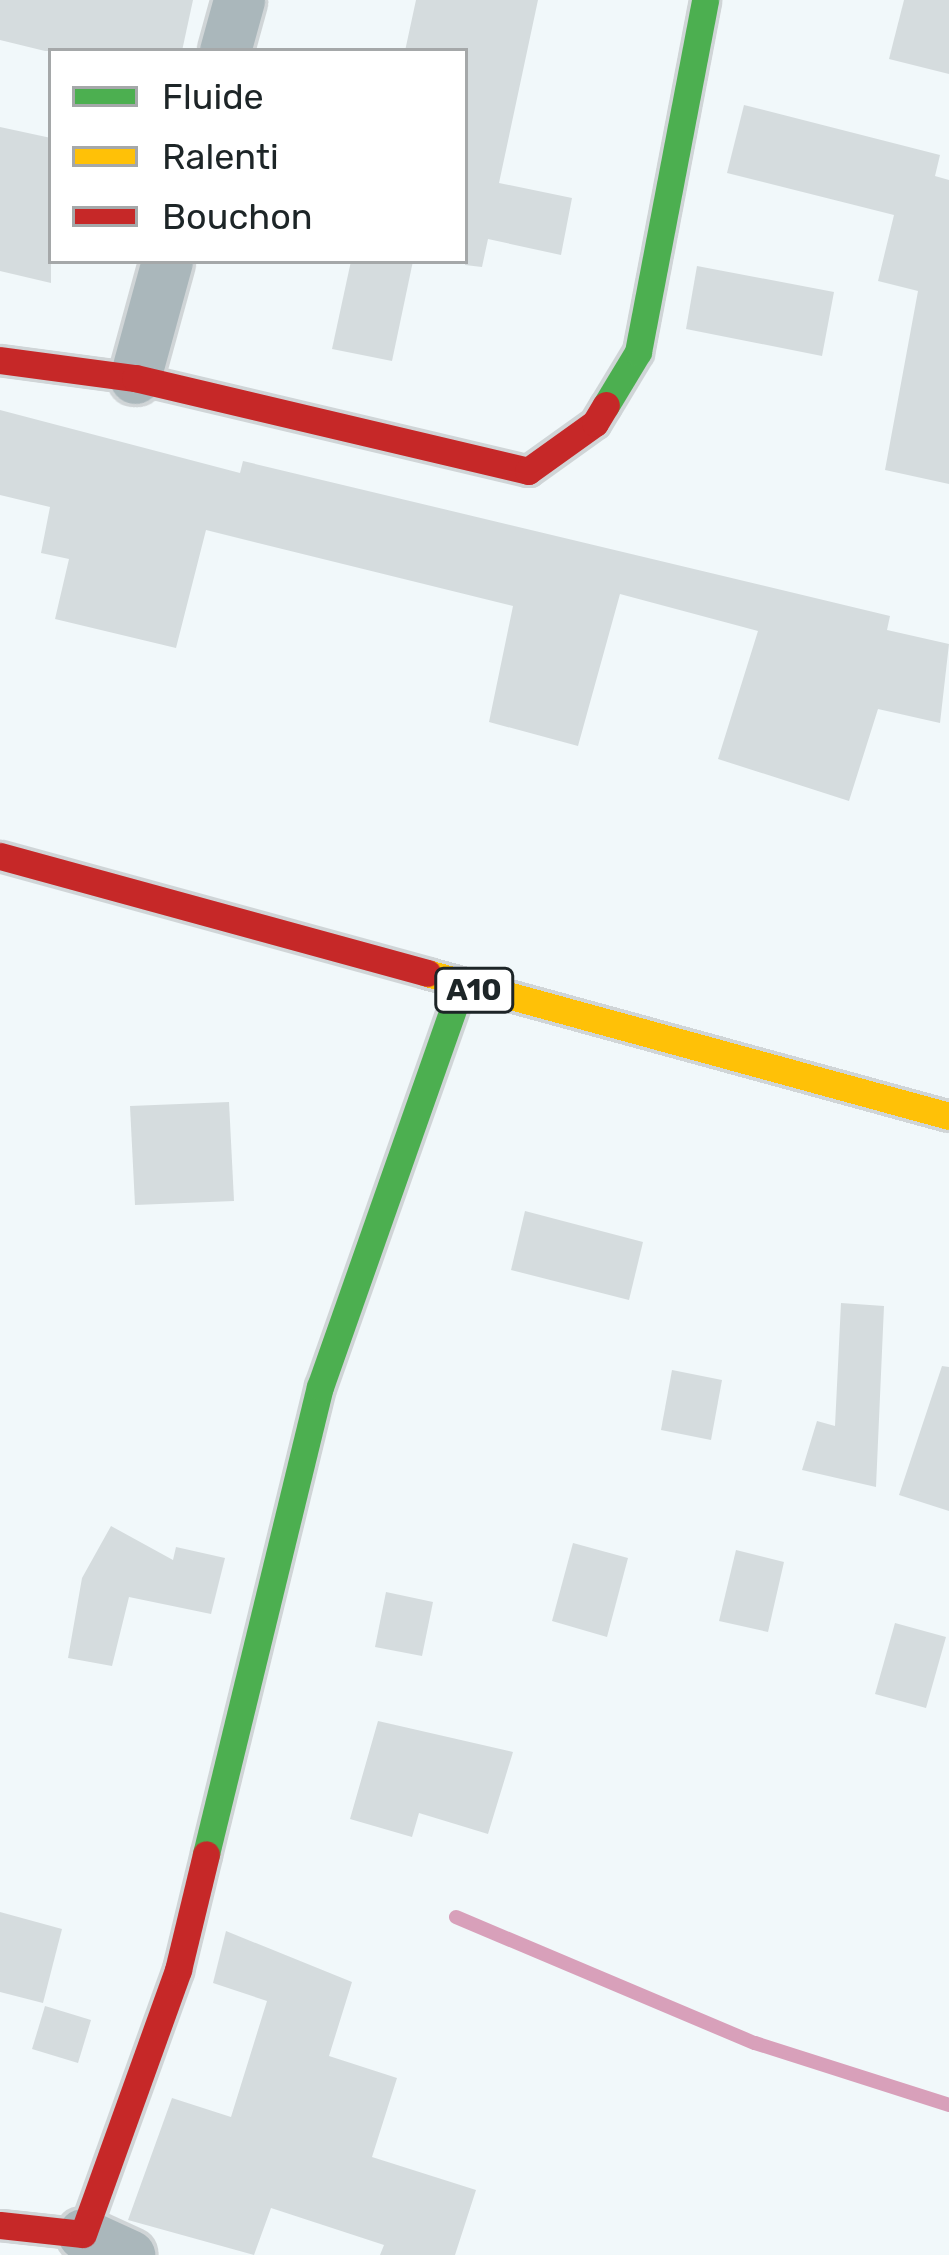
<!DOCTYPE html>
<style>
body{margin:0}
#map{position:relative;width:949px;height:2255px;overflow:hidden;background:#f1f8fa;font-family:Rubik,sans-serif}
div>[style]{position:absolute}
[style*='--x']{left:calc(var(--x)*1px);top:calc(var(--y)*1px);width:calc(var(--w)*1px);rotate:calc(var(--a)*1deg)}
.stream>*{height:14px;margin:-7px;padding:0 7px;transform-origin:7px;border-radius:7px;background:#d8a0ba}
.building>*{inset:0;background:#d5dcde}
.roads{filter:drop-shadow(3px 0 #d0d5d7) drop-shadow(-3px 0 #d0d5d7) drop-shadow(0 3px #d0d5d7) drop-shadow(0 -3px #d0d5d7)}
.street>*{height:51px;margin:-25.5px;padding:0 25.5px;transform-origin:25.5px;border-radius:25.5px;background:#aab7bb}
.fast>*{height:27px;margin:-13.5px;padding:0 13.5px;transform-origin:13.5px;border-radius:13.5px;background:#4caf50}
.slow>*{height:27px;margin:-13.5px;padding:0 13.5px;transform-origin:13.5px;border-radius:13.5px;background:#ffc107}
.jam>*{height:27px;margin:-13.5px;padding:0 13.5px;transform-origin:13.5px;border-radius:13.5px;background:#c62828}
span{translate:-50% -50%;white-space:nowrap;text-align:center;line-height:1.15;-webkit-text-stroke:10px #fff;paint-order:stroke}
.shield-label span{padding:3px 9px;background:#fff;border:3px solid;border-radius:9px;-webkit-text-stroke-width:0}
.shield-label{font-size:30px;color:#1d2527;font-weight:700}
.legend{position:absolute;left:48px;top:48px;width:420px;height:216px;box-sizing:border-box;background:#fff;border:3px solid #a5a8a9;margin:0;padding:15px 21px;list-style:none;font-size:36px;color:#1d2527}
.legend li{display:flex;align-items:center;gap:24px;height:60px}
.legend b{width:60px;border:3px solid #a5a8a9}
</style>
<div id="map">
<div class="stream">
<div style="--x:456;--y:1917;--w:324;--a:22.9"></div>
<div style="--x:755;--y:2043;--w:204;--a:17.7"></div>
</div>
<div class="building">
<div style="clip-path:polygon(0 0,193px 0,182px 51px,45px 51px,0 40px)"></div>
<div style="clip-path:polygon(416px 0,538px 0,499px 183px,572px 198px,561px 255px,488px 239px,482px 267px,465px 265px,465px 51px,405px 51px)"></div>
<div style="clip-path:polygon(904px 0,949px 0,949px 74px,889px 59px)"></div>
<div style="clip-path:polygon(744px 105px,940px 155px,935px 176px,949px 180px,949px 484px,885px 470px,918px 291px,878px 281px,894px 215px,727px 173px)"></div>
<div style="clip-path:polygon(0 127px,51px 138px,51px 283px,0 271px)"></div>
<div style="clip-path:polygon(351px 261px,413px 261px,392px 361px,332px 349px)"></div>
<div style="clip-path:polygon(697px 266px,834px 292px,822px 356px,686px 329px)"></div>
<div style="clip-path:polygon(0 410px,240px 473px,243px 461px,890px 616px,887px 630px,949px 644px,940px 723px,878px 709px,849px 801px,718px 759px,758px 631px,620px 594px,578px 746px,489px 722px,513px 606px,206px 530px,176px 648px,55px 619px,69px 559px,41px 553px,50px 507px,0 495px)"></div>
<div style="clip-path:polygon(229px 1102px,234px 1201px,135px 1205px,130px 1106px)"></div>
<div style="clip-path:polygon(525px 1211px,643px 1242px,629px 1300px,511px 1270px)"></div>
<div style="clip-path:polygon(841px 1303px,884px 1306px,876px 1487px,802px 1470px,817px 1421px,835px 1426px)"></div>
<div style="clip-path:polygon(942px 1366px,949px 1367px,949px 1511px,899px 1495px)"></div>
<div style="clip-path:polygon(672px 1370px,722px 1380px,711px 1440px,661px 1430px)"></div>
<div style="clip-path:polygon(111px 1526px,173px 1560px,176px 1547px,225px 1558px,211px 1614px,129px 1597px,112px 1666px,68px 1658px,82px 1578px)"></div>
<div style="clip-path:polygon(573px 1543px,628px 1558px,607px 1637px,552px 1621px)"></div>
<div style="clip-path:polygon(736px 1550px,784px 1562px,768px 1632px,719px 1621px)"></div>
<div style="clip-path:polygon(386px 1592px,433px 1602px,422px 1656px,375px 1647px)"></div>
<div style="clip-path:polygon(895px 1623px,946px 1637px,926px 1708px,875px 1694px)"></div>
<div style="clip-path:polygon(378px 1721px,513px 1752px,488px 1834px,419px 1813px,412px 1837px,350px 1819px)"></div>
<div style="clip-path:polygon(0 1912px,62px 1929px,43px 2003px,0 1992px)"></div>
<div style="clip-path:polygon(226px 1931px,352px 1982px,329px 2056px,397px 2078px,372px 2157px,476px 2190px,455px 2255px,380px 2255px,384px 2245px,271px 2208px,254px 2255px,128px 2220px,172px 2098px,231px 2117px,267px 2001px,213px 1983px)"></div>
<div style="clip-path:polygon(45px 2006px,91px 2020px,78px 2063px,32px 2049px)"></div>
</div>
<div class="roads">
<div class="street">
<div style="--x:225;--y:51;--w:53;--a:-74.6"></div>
<div style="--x:135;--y:378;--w:121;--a:-74.7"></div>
<div style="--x:83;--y:2234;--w:51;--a:24.5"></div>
</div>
<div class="fast">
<div style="--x:606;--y:405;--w:62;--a:-58.9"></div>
<div style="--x:638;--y:352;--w:358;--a:-79.2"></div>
<div style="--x:206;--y:1854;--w:481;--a:-76.3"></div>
<div style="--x:320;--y:1387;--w:425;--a:-70.6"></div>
</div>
<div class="slow">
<div style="--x:427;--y:973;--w:541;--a:15.32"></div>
</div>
<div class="jam">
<div style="--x:0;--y:360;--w:136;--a:7.6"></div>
<div style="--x:135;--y:378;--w:404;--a:13.3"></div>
<div style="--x:528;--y:471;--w:82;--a:-35.6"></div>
<div style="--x:595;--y:423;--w:21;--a:-59"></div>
<div style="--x:0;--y:856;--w:443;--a:15.3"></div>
<div style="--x:0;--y:2225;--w:83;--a:6.2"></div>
<div style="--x:83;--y:2234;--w:281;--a:-70.2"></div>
<div style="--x:178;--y:1970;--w:119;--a:-76.4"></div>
</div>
</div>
<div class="shield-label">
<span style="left:474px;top:990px">A10</span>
</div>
<ul class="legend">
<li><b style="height:15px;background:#4caf50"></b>Fluide</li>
<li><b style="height:15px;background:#ffc107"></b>Ralenti</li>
<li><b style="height:15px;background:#c62828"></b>Bouchon</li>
</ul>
</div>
